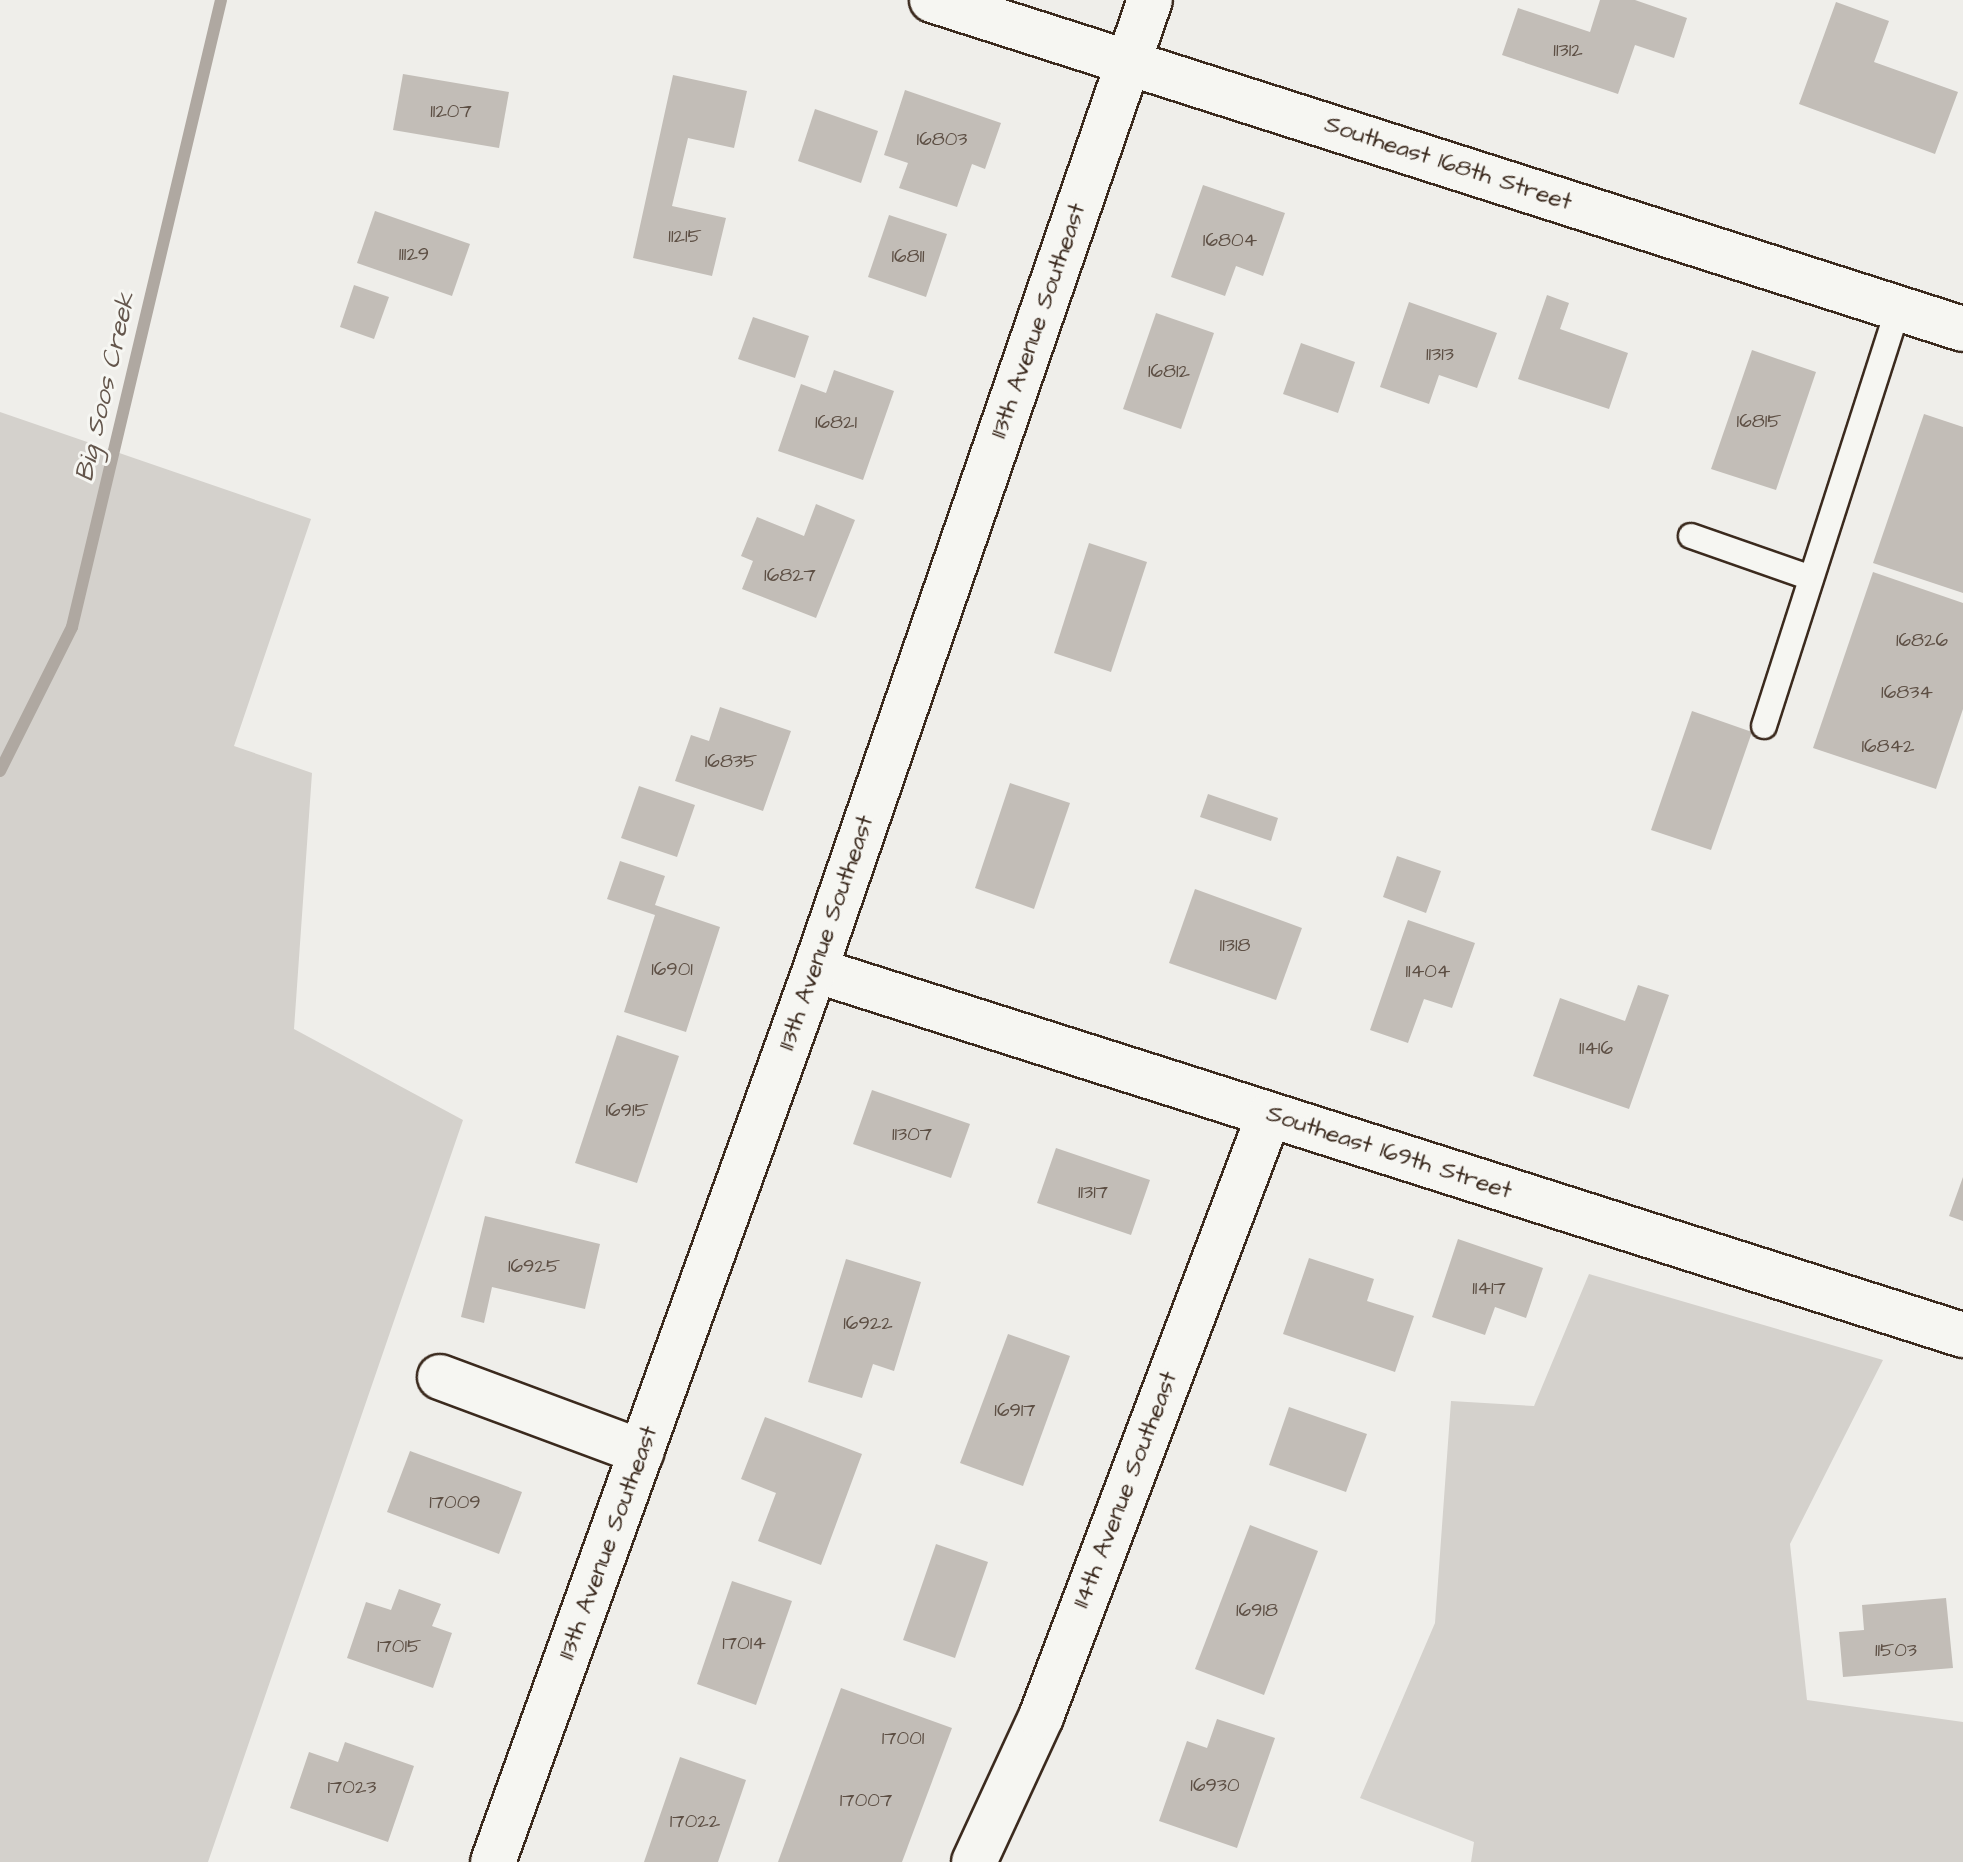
<!DOCTYPE html>
<style>
body{margin:0}
#map{position:relative;width:1963px;height:1862px;overflow:hidden;background:#efeeea;font-family:"Architects Daughter",sans-serif}
div>[style]{position:absolute}
[style*='--x']{left:calc(var(--x)*1px);top:calc(var(--y)*1px);width:calc(var(--w)*1px);rotate:calc(var(--a)*1deg)}
.green>*{inset:0;background:#d4d1cc}
.stream>*{height:12px;margin:-6px;padding:0 6px;transform-origin:6px;border-radius:6px;background:#afa8a1}
.building>*{inset:0;background:#c2bdb7}
.roads{filter:drop-shadow(2px 0 #3b2a1e) drop-shadow(-2px 0 #3b2a1e) drop-shadow(0 2px #3b2a1e) drop-shadow(0 -2px #3b2a1e)}
.lane>*{height:24px;margin:-12px;padding:0 12px;transform-origin:12px;border-radius:12px;background:#f6f6f2}
.street>*{height:44px;margin:-22px;padding:0 22px;transform-origin:22px;border-radius:22px;background:#f6f6f2}
.secondary>*{height:44px;margin:-22px;padding:0 22px;transform-origin:22px;border-radius:22px;background:#f6f6f2}
span{translate:-50% -50%;white-space:nowrap;text-align:center;line-height:1.15;-webkit-text-stroke:6px #f6f6f2;paint-order:stroke}
.number-label{font-size:20px;color:#5d4f44}
.number-label span{-webkit-text-stroke-width:0}
.street-label{font-size:24px;color:#3b2a1e}
.water-label{font-size:26px;color:#64564c;font-style:italic}
</style>
<div id="map">
<div class="green">
<div style="clip-path:polygon(0 412px,311px 519px,234px 746px,312px 773px,294px 1029px,463px 1120px,208px 1862px,0 1862px)"></div>
<div style="clip-path:polygon(1589px 1274px,1883px 1360px,1790px 1544px,1807px 1700px,1963px 1722px,1963px 1862px,1471px 1862px,1474px 1842px,1360px 1798px,1435px 1623px,1451px 1401px,1534px 1406px)"></div>
</div>
<div class="stream">
<div style="--x:0;--y:771;--w:161;--a:-63.4"></div>
<div style="--x:72;--y:627;--w:644;--a:-76.63"></div>
</div>
<div class="building">
<div style="clip-path:polygon(1600px 0,1635px 0,1687px 18px,1674px 58px,1635px 45px,1618px 94px,1502px 55px,1518px 8px,1590px 32px)"></div>
<div style="clip-path:polygon(1836px 2px,1889px 21px,1874px 62px,1958px 92px,1935px 154px,1799px 104px)"></div>
<div style="clip-path:polygon(403px 74px,509px 92px,499px 148px,393px 130px)"></div>
<div style="clip-path:polygon(673px 75px,747px 91px,734px 148px,688px 138px,672px 206px,726px 218px,712px 276px,633px 258px)"></div>
<div style="clip-path:polygon(905px 90px,1001px 123px,985px 169px,972px 164px,957px 207px,899px 188px,908px 163px,884px 155px)"></div>
<div style="clip-path:polygon(815px 109px,878px 131px,861px 183px,798px 161px)"></div>
<div style="clip-path:polygon(1203px 185px,1285px 213px,1263px 276px,1236px 266px,1225px 296px,1171px 277px)"></div>
<div style="clip-path:polygon(375px 211px,470px 244px,452px 296px,357px 263px)"></div>
<div style="clip-path:polygon(889px 215px,947px 234px,926px 297px,868px 277px)"></div>
<div style="clip-path:polygon(354px 285px,389px 297px,374px 339px,340px 327px)"></div>
<div style="clip-path:polygon(1547px 295px,1569px 303px,1560px 329px,1628px 353px,1609px 409px,1518px 379px)"></div>
<div style="clip-path:polygon(1409px 302px,1497px 333px,1477px 388px,1439px 375px,1429px 404px,1380px 387px)"></div>
<div style="clip-path:polygon(1156px 313px,1214px 333px,1181px 429px,1123px 409px)"></div>
<div style="clip-path:polygon(753px 317px,809px 336px,795px 378px,738px 359px)"></div>
<div style="clip-path:polygon(1301px 343px,1355px 362px,1338px 413px,1283px 394px)"></div>
<div style="clip-path:polygon(1752px 350px,1816px 372px,1776px 490px,1711px 469px)"></div>
<div style="clip-path:polygon(834px 370px,894px 391px,863px 480px,778px 451px,801px 384px,826px 393px)"></div>
<div style="clip-path:polygon(1924px 414px,1963px 427px,1963px 593px,1873px 563px)"></div>
<div style="clip-path:polygon(816px 504px,855px 520px,816px 618px,742px 589px,753px 561px,741px 556px,757px 517px,804px 536px)"></div>
<div style="clip-path:polygon(1089px 543px,1147px 562px,1111px 672px,1054px 653px)"></div>
<div style="clip-path:polygon(1873px 572px,1963px 603px,1963px 709px,1936px 789px,1813px 748px)"></div>
<div style="clip-path:polygon(720px 707px,791px 731px,763px 811px,675px 781px,691px 735px,709px 741px)"></div>
<div style="clip-path:polygon(1692px 711px,1752px 732px,1711px 850px,1651px 830px)"></div>
<div style="clip-path:polygon(1010px 783px,1070px 803px,1034px 909px,975px 888px)"></div>
<div style="clip-path:polygon(639px 786px,695px 805px,677px 857px,621px 838px)"></div>
<div style="clip-path:polygon(1208px 794px,1278px 818px,1271px 841px,1200px 817px)"></div>
<div style="clip-path:polygon(1397px 856px,1441px 871px,1426px 913px,1383px 897px)"></div>
<div style="clip-path:polygon(620px 861px,665px 876px,655px 905px,720px 927px,686px 1032px,624px 1012px,655px 915px,607px 899px)"></div>
<div style="clip-path:polygon(1195px 889px,1302px 928px,1276px 1000px,1169px 963px)"></div>
<div style="clip-path:polygon(1408px 920px,1475px 943px,1452px 1008px,1424px 999px,1408px 1043px,1370px 1030px)"></div>
<div style="clip-path:polygon(1638px 985px,1669px 995px,1629px 1109px,1533px 1076px,1560px 998px,1625px 1021px)"></div>
<div style="clip-path:polygon(617px 1035px,679px 1056px,637px 1183px,575px 1163px)"></div>
<div style="clip-path:polygon(872px 1090px,970px 1124px,951px 1178px,853px 1144px)"></div>
<div style="clip-path:polygon(1056px 1148px,1150px 1180px,1131px 1235px,1037px 1203px)"></div>
<div style="clip-path:polygon(1963px 1177px,1963px 1221px,1949px 1216px)"></div>
<div style="clip-path:polygon(485px 1216px,600px 1244px,585px 1309px,492px 1287px,484px 1323px,461px 1317px)"></div>
<div style="clip-path:polygon(1458px 1239px,1543px 1268px,1526px 1318px,1495px 1307px,1485px 1335px,1432px 1317px)"></div>
<div style="clip-path:polygon(1309px 1258px,1374px 1279px,1367px 1301px,1414px 1316px,1395px 1372px,1283px 1334px)"></div>
<div style="clip-path:polygon(846px 1259px,921px 1282px,894px 1371px,873px 1364px,862px 1398px,808px 1382px)"></div>
<div style="clip-path:polygon(1008px 1334px,1070px 1356px,1023px 1486px,960px 1463px)"></div>
<div style="clip-path:polygon(1289px 1407px,1367px 1434px,1346px 1492px,1269px 1465px)"></div>
<div style="clip-path:polygon(765px 1417px,862px 1454px,821px 1565px,758px 1541px,776px 1493px,741px 1479px)"></div>
<div style="clip-path:polygon(410px 1451px,522px 1492px,499px 1554px,387px 1512px)"></div>
<div style="clip-path:polygon(1250px 1525px,1318px 1551px,1264px 1695px,1195px 1669px)"></div>
<div style="clip-path:polygon(936px 1544px,988px 1562px,955px 1658px,903px 1640px)"></div>
<div style="clip-path:polygon(732px 1581px,792px 1601px,756px 1705px,697px 1684px)"></div>
<div style="clip-path:polygon(399px 1589px,441px 1604px,432px 1626px,452px 1633px,433px 1688px,347px 1658px,366px 1602px,391px 1610px)"></div>
<div style="clip-path:polygon(1946px 1598px,1953px 1668px,1843px 1677px,1839px 1632px,1864px 1630px,1862px 1605px)"></div>
<div style="clip-path:polygon(841px 1688px,952px 1728px,902px 1862px,778px 1862px)"></div>
<div style="clip-path:polygon(1217px 1719px,1275px 1738px,1237px 1848px,1159px 1821px,1187px 1741px,1207px 1748px)"></div>
<div style="clip-path:polygon(345px 1742px,414px 1766px,388px 1842px,290px 1808px,309px 1752px,338px 1762px)"></div>
<div style="clip-path:polygon(680px 1757px,746px 1780px,718px 1862px,644px 1862px)"></div>
</div>
<div class="roads">
<div class="lane">
<div style="--x:1691;--y:536;--w:127;--a:19.3"></div>
<div style="--x:1764;--y:726;--w:439;--a:-72.2"></div>
</div>
<div class="street">
<div style="--x:815;--y:970;--w:1205;--a:17.64"></div>
<div style="--x:440;--y:1377;--w:215;--a:20.4"></div>
<div style="--x:493;--y:1862;--w:948;--a:-70.15"></div>
<div style="--x:815;--y:970;--w:1026;--a:-70.95"></div>
<div style="--x:974;--y:1862;--w:160;--a:-65.2"></div>
<div style="--x:1041;--y:1717;--w:644;--a:-69.26"></div>
</div>
<div class="secondary">
<div style="--x:932;--y:0;--w:1082;--a:17.7"></div>
</div>
</div>
<div class="number-label">
<span style="left:1568px;top:50px">11312</span>
<span style="left:451px;top:111px">11207</span>
<span style="left:942px;top:139px">16803</span>
<span style="left:685px;top:236px">11215</span>
<span style="left:1230px;top:240px">16804</span>
<span style="left:414px;top:254px">11129</span>
<span style="left:908px;top:256px">16811</span>
<span style="left:1440px;top:354px">11313</span>
<span style="left:1169px;top:371px">16812</span>
<span style="left:1759px;top:421px">16815</span>
<span style="left:836px;top:422px">16821</span>
<span style="left:790px;top:575px">16827</span>
<span style="left:1922px;top:640px">16826</span>
<span style="left:1907px;top:692px">16834</span>
<span style="left:1888px;top:746px">16842</span>
<span style="left:731px;top:761px">16835</span>
<span style="left:1235px;top:945px">11318</span>
<span style="left:672px;top:969px">16901</span>
<span style="left:1428px;top:971px">11404</span>
<span style="left:1596px;top:1048px">11416</span>
<span style="left:627px;top:1110px">16915</span>
<span style="left:912px;top:1134px">11307</span>
<span style="left:1093px;top:1192px">11317</span>
<span style="left:534px;top:1266px">16925</span>
<span style="left:1489px;top:1288px">11417</span>
<span style="left:868px;top:1323px">16922</span>
<span style="left:1015px;top:1410px">16917</span>
<span style="left:455px;top:1502px">17009</span>
<span style="left:1257px;top:1610px">16918</span>
<span style="left:744px;top:1643px">17014</span>
<span style="left:399px;top:1646px">17015</span>
<span style="left:1896px;top:1650px">11503</span>
<span style="left:903px;top:1738px">17001</span>
<span style="left:1215px;top:1785px">16930</span>
<span style="left:352px;top:1787px">17023</span>
<span style="left:866px;top:1800px">17007</span>
<span style="left:695px;top:1821px">17022</span>
</div>
<div class="street-label">
<span style="left:1448px;top:164px;rotate:18deg">Southeast 168th Street</span>
<span style="left:1039px;top:321px;rotate:-71deg">113th Avenue Southeast</span>
<span style="left:827px;top:933px;rotate:-71deg">113th Avenue Southeast</span>
<span style="left:1389px;top:1153px;rotate:18deg">Southeast 169th Street</span>
<span style="left:1126px;top:1490px;rotate:-69deg">114th Avenue Southeast</span>
<span style="left:609px;top:1543px;rotate:-70deg">113th Avenue Southeast</span>
</div>
<div class="water-label">
<span style="left:106px;top:387px;rotate:-77deg">Big Soos Creek</span>
</div>
</div>
